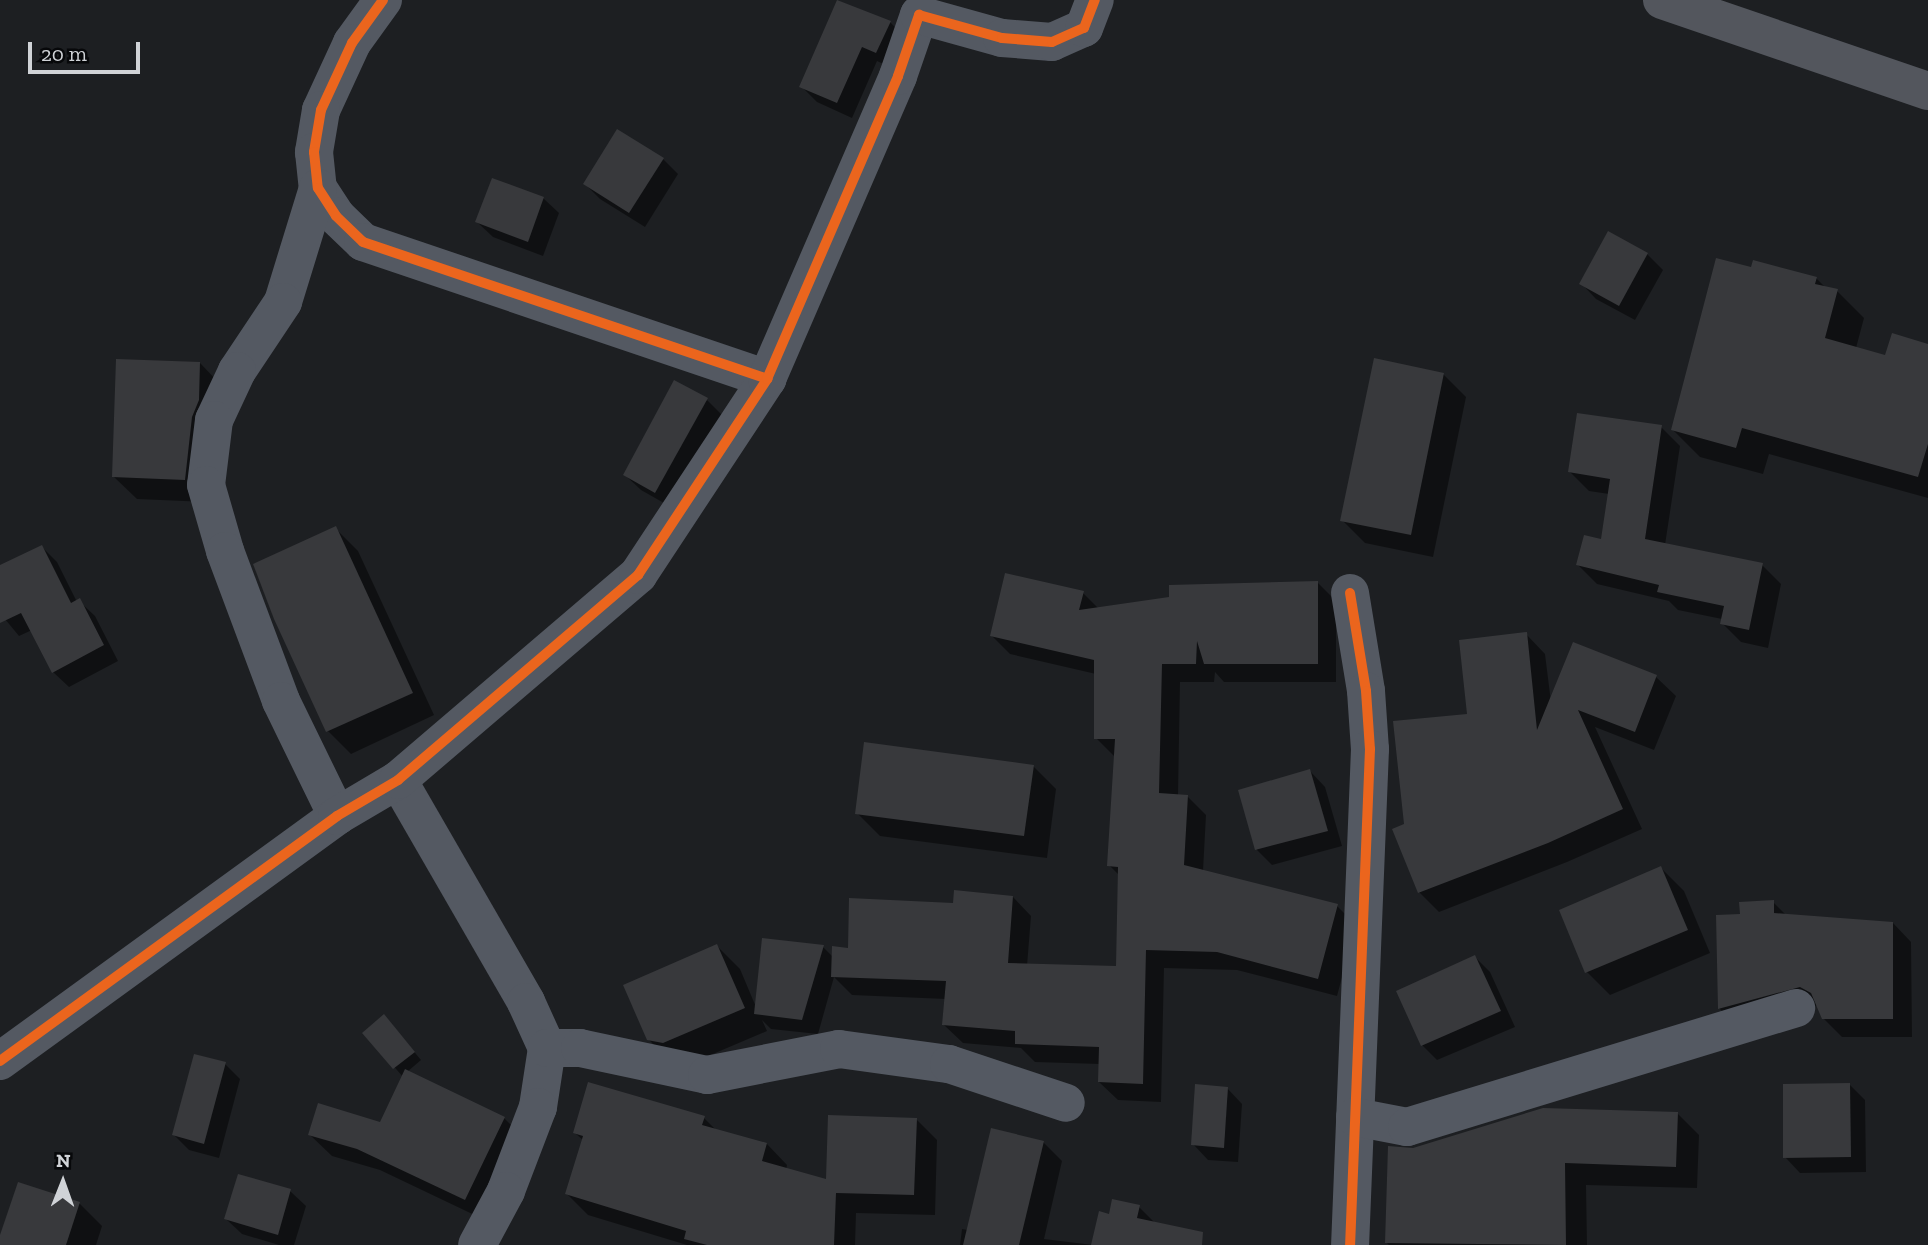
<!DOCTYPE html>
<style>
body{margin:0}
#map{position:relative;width:1928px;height:1245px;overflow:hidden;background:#1d1f22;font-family:"Zilla Slab",serif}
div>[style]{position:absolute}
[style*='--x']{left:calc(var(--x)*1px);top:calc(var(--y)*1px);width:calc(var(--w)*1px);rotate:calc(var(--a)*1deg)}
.shadow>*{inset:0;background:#0007}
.building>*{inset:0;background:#38393c}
.minor>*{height:38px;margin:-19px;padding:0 19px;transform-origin:19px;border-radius:19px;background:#545962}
.highway>*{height:38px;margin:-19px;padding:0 19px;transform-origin:19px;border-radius:19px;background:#53565d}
.cycleway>*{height:10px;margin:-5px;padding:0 5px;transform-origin:5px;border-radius:5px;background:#eb651d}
span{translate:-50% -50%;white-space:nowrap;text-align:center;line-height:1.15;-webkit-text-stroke:5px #07080a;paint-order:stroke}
.north{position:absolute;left:28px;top:1147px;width:70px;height:70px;-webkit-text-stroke:5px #07080a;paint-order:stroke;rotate:1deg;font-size:19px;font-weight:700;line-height:28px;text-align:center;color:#d0d3d7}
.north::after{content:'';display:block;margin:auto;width:24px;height:32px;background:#d0d3d7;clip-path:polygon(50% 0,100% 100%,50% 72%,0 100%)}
.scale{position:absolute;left:28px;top:42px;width:112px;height:32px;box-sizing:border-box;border:4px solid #d0d3d7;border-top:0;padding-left:9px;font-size:21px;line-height:24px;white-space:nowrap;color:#d0d3d7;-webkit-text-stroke:5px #07080a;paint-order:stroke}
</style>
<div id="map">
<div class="shadow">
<div style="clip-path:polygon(890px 22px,905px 38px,892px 68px,877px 61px,852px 118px,817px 102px,802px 87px)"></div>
<div style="clip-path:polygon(663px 159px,678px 174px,645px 227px,600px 199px,585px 184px)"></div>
<div style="clip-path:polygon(543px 198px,559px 213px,543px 256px,493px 237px,477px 222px)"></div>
<div style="clip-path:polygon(1609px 234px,1647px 254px,1663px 270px,1635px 320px,1596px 299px,1581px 283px)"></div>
<div style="clip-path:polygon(1753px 269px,1816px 278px,1826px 288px,1837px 291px,1864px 318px,1856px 348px,1886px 357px,1928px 345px,1928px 498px,1769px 454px,1763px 474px,1700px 457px,1673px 430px)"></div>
<div style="clip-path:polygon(200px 363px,222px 386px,207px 502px,137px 499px,114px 477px)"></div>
<div style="clip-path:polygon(1443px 374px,1466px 397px,1433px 557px,1365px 543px,1342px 520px)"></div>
<div style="clip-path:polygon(707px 400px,722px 415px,671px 507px,641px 490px,625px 475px)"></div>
<div style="clip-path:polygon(1661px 427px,1680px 446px,1665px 545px,1762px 565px,1781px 584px,1768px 648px,1741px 642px,1722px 623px,1722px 619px,1678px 610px,1669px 601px,1597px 584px,1578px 565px,1602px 541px,1609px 494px,1589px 491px,1570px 472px)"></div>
<div style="clip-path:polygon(335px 528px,358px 551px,434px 715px,351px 754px,328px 731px,275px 618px)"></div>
<div style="clip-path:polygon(42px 547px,57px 562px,77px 602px,79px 601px,95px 616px,118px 661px,69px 687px,53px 672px,32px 630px,19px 636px,0 613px,0 567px)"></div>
<div style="clip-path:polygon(1317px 582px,1336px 601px,1336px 682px,1224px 682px,1215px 672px,1214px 682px,1180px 682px,1178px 796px,1188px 797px,1206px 815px,1203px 871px,1337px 906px,1356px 925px,1337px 996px,1237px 970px,1164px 968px,1161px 1102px,1118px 1100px,1099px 1082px,1100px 1064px,1035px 1062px,1021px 1048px,963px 1043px,944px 1025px,946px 999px,852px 995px,834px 977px,818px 1034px,771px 1029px,762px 1020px,767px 1031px,687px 1065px,672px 1062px,648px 1039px,717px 946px,740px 969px,756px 1007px,823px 947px,833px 957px,954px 904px,1013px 897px,1031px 916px,1027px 966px,1117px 968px,1120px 876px,1109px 865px,1116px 758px,1096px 738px,1096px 674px,1010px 654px,991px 635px,1083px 593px,1099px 609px)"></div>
<div style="clip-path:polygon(1526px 634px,1545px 654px,1551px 702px,1656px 677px,1676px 696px,1654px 750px,1595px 727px,1642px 829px,1567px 862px,1439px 912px,1419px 892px,1395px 830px,1406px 825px,1469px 715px)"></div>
<div style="clip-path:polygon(1033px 766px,1056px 789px,1047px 858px,880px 836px,857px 813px)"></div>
<div style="clip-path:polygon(1310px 771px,1325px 787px,1342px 846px,1272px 865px,1257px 850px,1241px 791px)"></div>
<div style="clip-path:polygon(1661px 868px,1684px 891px,1710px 953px,1610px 995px,1587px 972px)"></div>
<div style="clip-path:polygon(1773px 902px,1787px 916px,1893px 923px,1911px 942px,1912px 1037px,1842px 1037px,1823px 1018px,1818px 1005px,1738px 1027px,1719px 1008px,1742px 916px)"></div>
<div style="clip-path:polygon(1475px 957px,1490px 972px,1515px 1027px,1437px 1060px,1422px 1045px)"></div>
<div style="clip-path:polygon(391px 1024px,421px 1060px,407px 1072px,504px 1118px,526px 1140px,487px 1221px,380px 1170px,332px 1156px,310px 1135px,381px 1124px,403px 1077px,365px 1033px)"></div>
<div style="clip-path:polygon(225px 1064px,240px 1079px,219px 1158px,189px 1150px,174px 1135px)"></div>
<div style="clip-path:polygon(1850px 1085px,1865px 1100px,1866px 1172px,1800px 1173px,1785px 1157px)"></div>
<div style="clip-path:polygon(1227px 1088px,1242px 1104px,1238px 1162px,1208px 1160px,1193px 1144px)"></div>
<div style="clip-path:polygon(1677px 1113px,1699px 1135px,1697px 1188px,1586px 1185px,1587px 1245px,1389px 1245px,1386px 1242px,1414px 1150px)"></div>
<div style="clip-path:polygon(704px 1118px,717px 1131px,767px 1144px,787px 1165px,786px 1170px,828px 1181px,916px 1119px,937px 1140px,935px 1215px,856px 1213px,855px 1245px,687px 1245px,588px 1215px,567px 1194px,584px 1141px,575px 1133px)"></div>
<div style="clip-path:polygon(1043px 1142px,1062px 1161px,1044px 1239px,1093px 1245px,1110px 1216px,1139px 1207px,1177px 1245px,960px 1245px,962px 1229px,968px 1230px)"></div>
<div style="clip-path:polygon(290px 1191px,306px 1206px,294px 1245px,279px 1245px,242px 1234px,226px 1219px)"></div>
<div style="clip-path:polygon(79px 1203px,102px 1226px,96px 1245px,0 1245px,0 1241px)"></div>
</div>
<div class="building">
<div style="clip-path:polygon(837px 0,891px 21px,876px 53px,862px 47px,837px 103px,799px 87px)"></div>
<div style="clip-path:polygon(617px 129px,664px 158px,629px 213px,583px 184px)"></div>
<div style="clip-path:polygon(492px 178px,544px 197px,528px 242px,475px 222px)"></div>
<div style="clip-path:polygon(1608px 231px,1648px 253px,1619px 306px,1579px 284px)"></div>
<div style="clip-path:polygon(1716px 258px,1751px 267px,1753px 260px,1817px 277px,1815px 284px,1838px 289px,1825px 338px,1885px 355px,1892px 333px,1928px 344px,1928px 444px,1918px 477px,1742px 428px,1736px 448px,1671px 430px)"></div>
<div style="clip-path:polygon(1374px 358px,1444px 373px,1411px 535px,1340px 521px)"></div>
<div style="clip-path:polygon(116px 359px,200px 362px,199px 400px,192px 417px,185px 480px,112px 477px)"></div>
<div style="clip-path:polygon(674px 380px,708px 398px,655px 493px,623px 475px)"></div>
<div style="clip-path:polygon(1577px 413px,1662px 425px,1645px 539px,1763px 563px,1749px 630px,1720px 624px,1724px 606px,1657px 592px,1659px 585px,1576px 565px,1584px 535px,1601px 539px,1610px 479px,1568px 472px)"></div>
<div style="clip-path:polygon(336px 526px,413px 693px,326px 732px,274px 619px,253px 564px)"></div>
<div style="clip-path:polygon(42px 545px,71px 603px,80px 598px,104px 645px,52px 673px,21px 613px,0 623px,0 565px)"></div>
<div style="clip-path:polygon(1005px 573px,1084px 591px,1079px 610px,1169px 597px,1169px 585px,1318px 581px,1318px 664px,1204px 664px,1197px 641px,1196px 664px,1162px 664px,1159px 793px,1188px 795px,1184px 865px,1338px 904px,1318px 979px,1217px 952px,1146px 950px,1143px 1084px,1098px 1082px,1099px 1047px,1015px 1044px,1015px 1031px,942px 1025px,946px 981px,831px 977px,832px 946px,848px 948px,849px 898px,953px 903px,954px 890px,1013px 896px,1008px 963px,1116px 966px,1118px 867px,1107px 866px,1115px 739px,1094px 739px,1094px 660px,990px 636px)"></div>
<div style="clip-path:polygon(1527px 632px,1537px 730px,1573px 642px,1657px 675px,1635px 732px,1578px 710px,1623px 809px,1548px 843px,1418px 893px,1392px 829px,1404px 824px,1393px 721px,1467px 714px,1459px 640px)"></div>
<div style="clip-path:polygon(864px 742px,1034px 765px,1024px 836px,855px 814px)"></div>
<div style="clip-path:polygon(1310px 769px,1328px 831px,1255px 850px,1238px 790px)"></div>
<div style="clip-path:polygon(1661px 866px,1688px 930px,1585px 973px,1559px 910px)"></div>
<div style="clip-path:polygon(1774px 900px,1774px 913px,1893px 922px,1893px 1019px,1822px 1019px,1811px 993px,1800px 987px,1718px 1009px,1716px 915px,1740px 914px,1739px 902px)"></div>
<div style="clip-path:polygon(762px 938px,824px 945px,802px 1020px,754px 1014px)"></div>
<div style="clip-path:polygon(717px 944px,745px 1008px,663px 1043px,647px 1040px,623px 985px)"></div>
<div style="clip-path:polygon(1475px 955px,1501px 1011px,1421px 1046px,1396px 991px)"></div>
<div style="clip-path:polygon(384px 1014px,415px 1052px,393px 1069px,362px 1033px)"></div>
<div style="clip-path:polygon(194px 1054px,226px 1062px,204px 1144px,172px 1135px)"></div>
<div style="clip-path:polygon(405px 1069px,505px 1117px,465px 1200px,357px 1149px,308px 1135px,318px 1103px,380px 1122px)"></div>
<div style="clip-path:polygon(588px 1082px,705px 1116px,702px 1125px,767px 1143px,762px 1161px,826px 1179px,828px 1115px,917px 1118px,914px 1195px,836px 1193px,834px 1245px,707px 1245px,684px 1239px,686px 1231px,565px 1194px,583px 1136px,573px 1133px)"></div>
<div style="clip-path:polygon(1850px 1083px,1851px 1157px,1783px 1158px,1783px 1084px)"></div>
<div style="clip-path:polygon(1195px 1084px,1228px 1087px,1224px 1148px,1191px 1145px)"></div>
<div style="clip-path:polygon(1543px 1108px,1678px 1112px,1676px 1167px,1565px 1163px,1566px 1245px,1385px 1243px,1388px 1146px,1413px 1148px)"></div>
<div style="clip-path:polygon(991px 1128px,1044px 1141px,1019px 1245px,963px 1245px)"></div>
<div style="clip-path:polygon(238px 1174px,291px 1189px,278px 1235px,224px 1219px)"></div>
<div style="clip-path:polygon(18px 1182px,80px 1202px,66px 1245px,0 1245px,0 1235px)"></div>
<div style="clip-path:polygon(1112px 1199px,1140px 1205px,1137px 1218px,1203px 1232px,1202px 1245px,1091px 1245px,1099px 1211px,1109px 1214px)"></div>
</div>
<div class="minor">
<div style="--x:383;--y:0;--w:53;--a:125.8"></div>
<div style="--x:352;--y:43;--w:74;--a:114.8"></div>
<div style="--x:321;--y:110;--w:43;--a:99.5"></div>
<div style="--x:314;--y:152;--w:36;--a:84"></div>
<div style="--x:318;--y:188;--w:33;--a:57"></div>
<div style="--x:336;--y:216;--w:37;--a:44"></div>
<div style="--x:363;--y:242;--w:427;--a:18.7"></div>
<div style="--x:318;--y:188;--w:119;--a:107.1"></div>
<div style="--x:283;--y:302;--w:83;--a:123.7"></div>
<div style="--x:237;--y:371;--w:54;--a:115.1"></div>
<div style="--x:214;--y:420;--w:65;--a:97"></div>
<div style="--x:206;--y:485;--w:69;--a:73.9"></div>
<div style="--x:225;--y:551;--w:160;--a:69.5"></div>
<div style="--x:281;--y:701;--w:128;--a:64"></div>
<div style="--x:1350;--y:593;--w:99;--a:80.7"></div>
<div style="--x:1366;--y:691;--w:58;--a:86.1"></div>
<div style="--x:1370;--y:749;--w:496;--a:92.3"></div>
<div style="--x:398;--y:780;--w:256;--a:60"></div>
<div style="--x:526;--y:1002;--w:51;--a:65.5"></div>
<div style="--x:547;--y:1048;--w:60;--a:98.7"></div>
<div style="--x:538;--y:1107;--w:90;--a:110.9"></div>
<div style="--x:506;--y:1191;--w:61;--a:118.2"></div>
<div style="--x:547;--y:1048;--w:33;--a:0"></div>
<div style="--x:580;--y:1048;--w:130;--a:12"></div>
<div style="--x:707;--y:1075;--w:135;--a:-11.1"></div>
<div style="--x:839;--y:1049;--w:111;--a:7.8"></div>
<div style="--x:949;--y:1064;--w:123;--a:18.4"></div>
<div style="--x:0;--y:1061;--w:417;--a:-36"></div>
<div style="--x:337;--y:816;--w:71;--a:-30.5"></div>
<div style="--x:398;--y:780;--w:316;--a:-40.5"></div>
<div style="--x:638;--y:575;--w:235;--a:-56.6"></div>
<div style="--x:767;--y:379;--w:330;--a:-66.6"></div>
<div style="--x:898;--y:76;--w:65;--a:-71"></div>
<div style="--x:919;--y:15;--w:86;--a:15.5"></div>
<div style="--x:1002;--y:38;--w:50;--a:4.6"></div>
<div style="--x:1052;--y:42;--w:35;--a:-24"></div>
<div style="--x:1084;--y:28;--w:30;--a:-69"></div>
<div style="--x:1355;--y:1117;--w:53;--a:10.9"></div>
<div style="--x:1407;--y:1127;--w:407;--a:-17"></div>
</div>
<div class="highway">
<div style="--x:1662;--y:0;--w:281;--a:18.9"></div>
</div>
<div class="cycleway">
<div style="--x:383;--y:0;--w:53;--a:125.8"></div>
<div style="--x:352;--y:43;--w:74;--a:114.8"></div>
<div style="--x:321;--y:110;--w:43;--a:99.5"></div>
<div style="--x:314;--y:152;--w:36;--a:84"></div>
<div style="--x:318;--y:188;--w:33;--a:57"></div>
<div style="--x:336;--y:216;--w:37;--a:44"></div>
<div style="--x:363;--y:242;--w:427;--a:18.7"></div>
<div style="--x:1350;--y:593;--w:99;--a:80.7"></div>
<div style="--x:1366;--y:691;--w:58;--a:86.1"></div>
<div style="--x:1370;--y:749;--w:496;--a:92.3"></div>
<div style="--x:0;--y:1061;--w:417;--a:-36"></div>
<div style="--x:337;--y:816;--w:71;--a:-30.5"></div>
<div style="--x:398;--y:780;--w:316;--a:-40.5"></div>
<div style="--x:638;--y:575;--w:235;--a:-56.6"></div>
<div style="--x:767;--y:379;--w:330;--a:-66.6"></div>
<div style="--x:898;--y:76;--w:65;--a:-71"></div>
<div style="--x:919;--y:15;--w:86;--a:15.5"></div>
<div style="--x:1002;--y:38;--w:50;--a:4.6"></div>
<div style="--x:1052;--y:42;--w:35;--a:-24"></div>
<div style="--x:1084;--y:28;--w:30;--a:-69"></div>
</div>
<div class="north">N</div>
<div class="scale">20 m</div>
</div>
